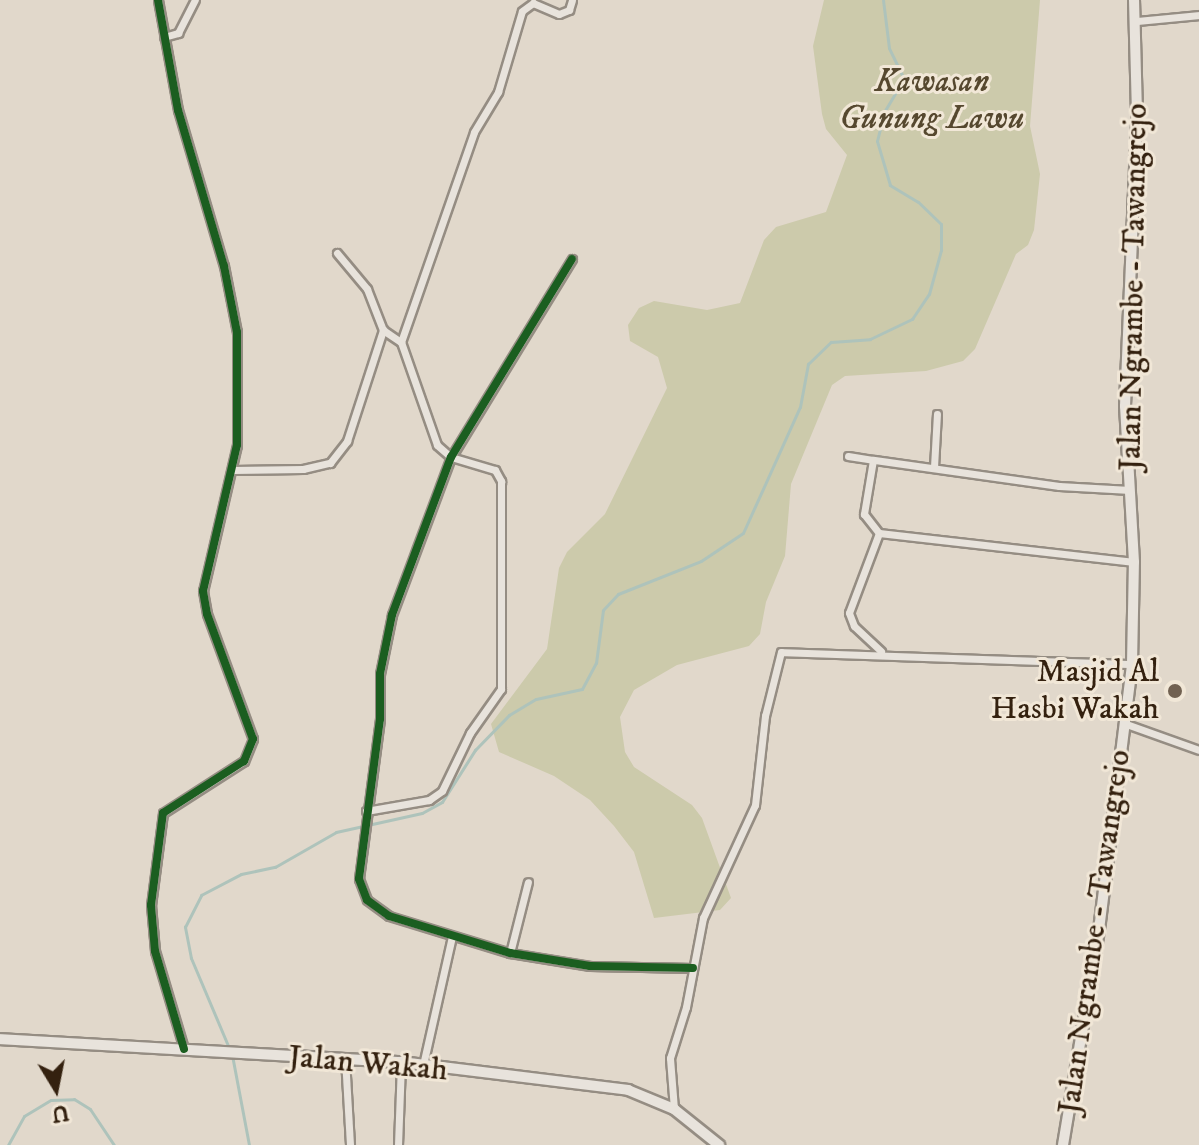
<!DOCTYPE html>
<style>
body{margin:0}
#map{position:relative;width:1199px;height:1145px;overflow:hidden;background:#e1d8cb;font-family:"IM FELL DW Pica",serif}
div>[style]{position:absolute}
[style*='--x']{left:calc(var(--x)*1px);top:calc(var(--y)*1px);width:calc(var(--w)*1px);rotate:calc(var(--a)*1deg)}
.green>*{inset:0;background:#cccaab}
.stream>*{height:3px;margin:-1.5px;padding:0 1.5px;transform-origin:1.5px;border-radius:1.5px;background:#aec3bb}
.roads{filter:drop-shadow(2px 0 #958d83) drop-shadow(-2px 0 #958d83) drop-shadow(0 2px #958d83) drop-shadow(0 -2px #958d83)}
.street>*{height:7px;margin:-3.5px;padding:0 3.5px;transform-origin:3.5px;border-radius:3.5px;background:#e8e3dc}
.secondary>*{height:10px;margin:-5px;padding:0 5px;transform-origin:5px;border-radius:5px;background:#e8e3dc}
.cycleway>*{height:8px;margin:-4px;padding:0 4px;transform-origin:4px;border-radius:4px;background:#1b5e20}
.dots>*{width:22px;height:22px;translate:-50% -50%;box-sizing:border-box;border:4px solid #f1e7d7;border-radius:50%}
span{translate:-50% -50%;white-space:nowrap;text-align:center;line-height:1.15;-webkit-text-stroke:6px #f1e7d7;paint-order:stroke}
.park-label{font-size:32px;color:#56482f;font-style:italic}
.street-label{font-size:32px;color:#34210f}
.poi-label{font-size:32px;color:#34210f}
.right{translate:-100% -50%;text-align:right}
.north{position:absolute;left:16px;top:1049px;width:80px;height:80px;-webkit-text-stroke:6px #f1e7d7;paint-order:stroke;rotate:170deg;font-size:22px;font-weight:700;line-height:32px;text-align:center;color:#34210f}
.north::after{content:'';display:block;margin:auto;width:28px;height:36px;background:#34210f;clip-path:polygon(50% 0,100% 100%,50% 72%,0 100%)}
</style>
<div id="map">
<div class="green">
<div style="clip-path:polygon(824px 0,1040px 0,1030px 126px,1040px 174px,1034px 230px,1028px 245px,1016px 254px,975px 349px,963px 361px,926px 371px,845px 376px,832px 385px,791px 484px,785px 556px,766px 602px,760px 634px,749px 646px,677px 665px,634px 690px,620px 717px,625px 752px,634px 767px,692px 805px,702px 818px,731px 898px,720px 910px,654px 918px,634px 852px,614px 826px,590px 800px,554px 776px,499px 752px,491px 724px,547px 649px,559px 568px,567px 552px,605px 514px,667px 388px,658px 357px,630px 341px,628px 325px,639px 308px,654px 301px,707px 310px,740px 303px,764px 240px,776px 227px,826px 212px,847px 155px,826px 129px,822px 114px,813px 46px)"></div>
</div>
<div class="stream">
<div style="--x:229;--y:1048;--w:98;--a:-112.9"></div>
<div style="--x:191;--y:958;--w:32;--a:-101"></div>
<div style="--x:185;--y:927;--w:36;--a:-63"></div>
<div style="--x:201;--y:895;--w:45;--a:-27.7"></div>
<div style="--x:241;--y:874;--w:35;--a:-12"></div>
<div style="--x:275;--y:867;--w:70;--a:-29.8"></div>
<div style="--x:336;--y:832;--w:88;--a:-12.5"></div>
<div style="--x:422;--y:813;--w:23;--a:-29"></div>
<div style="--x:442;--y:802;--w:62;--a:-57.6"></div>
<div style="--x:475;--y:750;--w:49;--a:-45.8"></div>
<div style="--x:509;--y:715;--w:31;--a:-31"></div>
<div style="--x:536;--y:699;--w:47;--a:-12.3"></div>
<div style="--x:582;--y:689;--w:30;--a:-62"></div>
<div style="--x:596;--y:663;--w:53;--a:-82.5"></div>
<div style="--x:603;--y:610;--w:22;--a:-47"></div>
<div style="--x:618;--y:594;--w:89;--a:-21.7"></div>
<div style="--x:701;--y:561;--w:50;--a:-33.7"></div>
<div style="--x:743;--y:533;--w:138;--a:-65.7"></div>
<div style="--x:800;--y:407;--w:44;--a:-79.5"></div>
<div style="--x:808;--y:364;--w:32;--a:-44"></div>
<div style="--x:831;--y:342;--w:39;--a:-4"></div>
<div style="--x:870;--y:339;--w:47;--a:-25.5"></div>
<div style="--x:912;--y:319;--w:30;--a:-56"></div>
<div style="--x:929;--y:294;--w:46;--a:-74.7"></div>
<div style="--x:941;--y:250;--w:26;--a:-90"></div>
<div style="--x:941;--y:224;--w:32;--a:-136"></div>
<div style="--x:918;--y:202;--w:33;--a:-149"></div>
<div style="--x:890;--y:185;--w:46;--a:-106.5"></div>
<div style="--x:877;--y:141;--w:30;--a:-76"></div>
<div style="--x:884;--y:112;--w:39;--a:-59"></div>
<div style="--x:904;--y:79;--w:34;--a:-116"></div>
<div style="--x:889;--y:48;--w:48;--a:-97.1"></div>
<div style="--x:232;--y:1055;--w:92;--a:79.3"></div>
<div style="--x:8;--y:1145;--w:33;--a:-61"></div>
<div style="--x:24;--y:1116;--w:31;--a:-31"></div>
<div style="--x:51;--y:1100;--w:23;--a:-2"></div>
<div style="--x:74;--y:1099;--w:19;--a:32"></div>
<div style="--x:90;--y:1109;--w:43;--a:56.3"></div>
</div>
<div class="roads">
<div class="street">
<div style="--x:158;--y:0;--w:112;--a:79.7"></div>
<div style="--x:178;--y:110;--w:163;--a:73.6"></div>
<div style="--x:224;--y:266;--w:67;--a:78.9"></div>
<div style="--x:237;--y:332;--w:113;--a:90"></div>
<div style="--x:237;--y:445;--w:150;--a:103.1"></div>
<div style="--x:203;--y:591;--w:23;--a:80"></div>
<div style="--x:207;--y:614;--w:133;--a:69.8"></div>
<div style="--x:253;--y:739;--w:24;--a:112"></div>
<div style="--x:244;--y:761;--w:96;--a:147.3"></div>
<div style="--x:163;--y:813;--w:93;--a:97.4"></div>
<div style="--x:151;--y:905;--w:46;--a:85"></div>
<div style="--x:155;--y:951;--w:102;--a:73.5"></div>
<div style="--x:1138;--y:21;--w:61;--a:-5.6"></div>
<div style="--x:164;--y:37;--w:15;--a:-16"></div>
<div style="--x:178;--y:33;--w:37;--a:-63"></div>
<div style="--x:337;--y:253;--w:47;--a:50.2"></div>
<div style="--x:367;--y:289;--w:44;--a:68.7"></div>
<div style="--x:383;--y:330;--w:22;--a:34"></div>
<div style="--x:401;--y:342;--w:109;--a:70.7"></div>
<div style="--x:437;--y:445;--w:18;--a:41"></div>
<div style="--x:451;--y:457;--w:46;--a:16.5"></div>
<div style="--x:495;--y:470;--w:13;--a:61"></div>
<div style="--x:501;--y:481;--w:208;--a:90"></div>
<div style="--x:501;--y:689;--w:54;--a:125.2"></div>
<div style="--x:470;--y:733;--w:64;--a:115.8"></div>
<div style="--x:442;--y:791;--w:16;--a:145"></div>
<div style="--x:429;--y:800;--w:64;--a:170.1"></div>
<div style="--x:572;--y:259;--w:232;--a:121.4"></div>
<div style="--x:451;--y:457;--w:169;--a:110.5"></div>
<div style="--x:392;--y:615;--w:60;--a:101.5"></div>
<div style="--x:380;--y:674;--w:45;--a:90"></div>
<div style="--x:380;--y:719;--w:161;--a:97.5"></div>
<div style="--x:359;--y:879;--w:22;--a:69"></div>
<div style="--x:367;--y:900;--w:27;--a:36"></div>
<div style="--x:389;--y:916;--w:127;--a:17"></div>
<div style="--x:510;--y:953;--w:81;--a:9.2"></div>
<div style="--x:590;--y:966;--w:103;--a:1.1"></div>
<div style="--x:401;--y:342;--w:222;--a:-70.8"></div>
<div style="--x:474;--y:132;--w:47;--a:-59"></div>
<div style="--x:498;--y:92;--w:84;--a:-73.5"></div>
<div style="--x:522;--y:11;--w:14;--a:-36"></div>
<div style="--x:533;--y:3;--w:28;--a:23"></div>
<div style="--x:559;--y:14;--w:11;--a:-22"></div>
<div style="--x:569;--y:10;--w:10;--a:-73"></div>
<div style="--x:848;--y:456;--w:25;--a:9"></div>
<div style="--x:934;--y:467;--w:53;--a:-86.8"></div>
<div style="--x:233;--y:470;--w:70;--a:-0.8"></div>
<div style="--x:303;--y:469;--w:28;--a:-13"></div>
<div style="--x:330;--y:463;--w:28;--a:-52"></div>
<div style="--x:347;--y:441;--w:117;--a:-72"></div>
<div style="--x:1130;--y:490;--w:71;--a:-176.8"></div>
<div style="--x:1059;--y:486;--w:188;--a:-172"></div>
<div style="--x:873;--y:460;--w:55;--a:99.5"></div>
<div style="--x:864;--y:514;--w:24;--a:52"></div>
<div style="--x:879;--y:533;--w:257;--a:6.5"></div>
<div style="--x:879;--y:533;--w:85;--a:110.6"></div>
<div style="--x:849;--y:613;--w:14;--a:69"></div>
<div style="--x:854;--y:626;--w:37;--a:43"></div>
<div style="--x:1126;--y:724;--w:77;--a:19.6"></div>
<div style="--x:510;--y:953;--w:73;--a:-75.8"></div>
<div style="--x:345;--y:1058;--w:87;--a:86.7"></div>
<div style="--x:423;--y:1065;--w:132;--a:-77.3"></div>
<div style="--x:674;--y:1109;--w:51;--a:-94.5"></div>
<div style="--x:670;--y:1058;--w:53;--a:-72.6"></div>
<div style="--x:686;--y:1007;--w:91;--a:-79.2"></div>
<div style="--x:703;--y:918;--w:124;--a:-65.3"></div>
<div style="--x:755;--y:805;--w:90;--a:-83.6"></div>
<div style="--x:765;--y:716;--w:66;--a:-76"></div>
<div style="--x:781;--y:652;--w:351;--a:2"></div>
<div style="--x:398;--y:1145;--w:83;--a:-87.9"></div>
</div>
<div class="secondary">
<div style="--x:0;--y:1039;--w:402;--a:3.3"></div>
<div style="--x:401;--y:1062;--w:229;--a:7"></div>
<div style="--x:628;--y:1090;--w:50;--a:22.4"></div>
<div style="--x:674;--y:1109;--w:58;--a:38.7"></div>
<div style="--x:1063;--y:1145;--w:218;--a:-80.5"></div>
<div style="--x:1099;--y:930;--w:268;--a:-82.9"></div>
<div style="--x:1132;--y:664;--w:102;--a:-88.9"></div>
<div style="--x:1134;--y:562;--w:156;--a:-93.3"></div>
<div style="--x:1125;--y:406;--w:292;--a:-87.6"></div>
<div style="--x:1137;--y:114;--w:114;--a:-91.5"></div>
</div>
</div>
<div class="cycleway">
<div style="--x:158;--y:0;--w:112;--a:79.7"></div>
<div style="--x:178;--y:110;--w:163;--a:73.6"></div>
<div style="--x:224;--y:266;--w:67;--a:78.9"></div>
<div style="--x:237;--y:332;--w:113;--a:90"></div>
<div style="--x:237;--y:445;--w:150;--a:103.1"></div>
<div style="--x:203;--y:591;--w:23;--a:80"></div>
<div style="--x:207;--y:614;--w:133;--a:69.8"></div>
<div style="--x:253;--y:739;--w:24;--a:112"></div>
<div style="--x:244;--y:761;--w:96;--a:147.3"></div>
<div style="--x:163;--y:813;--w:93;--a:97.4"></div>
<div style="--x:151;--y:905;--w:46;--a:85"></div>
<div style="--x:155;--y:951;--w:102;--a:73.5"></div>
<div style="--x:572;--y:259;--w:232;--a:121.4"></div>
<div style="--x:451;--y:457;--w:169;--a:110.5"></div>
<div style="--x:392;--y:615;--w:60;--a:101.5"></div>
<div style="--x:380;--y:674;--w:45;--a:90"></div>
<div style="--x:380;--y:719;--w:161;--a:97.5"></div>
<div style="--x:359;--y:879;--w:22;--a:69"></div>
<div style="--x:367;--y:900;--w:27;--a:36"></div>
<div style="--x:389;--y:916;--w:127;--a:17"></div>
<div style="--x:510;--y:953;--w:81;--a:9.2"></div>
<div style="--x:590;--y:966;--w:103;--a:1.1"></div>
</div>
<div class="dots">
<div style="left:1175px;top:691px;background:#716151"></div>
</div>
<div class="park-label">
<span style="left:932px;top:101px">Kawasan<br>Gunung Lawu</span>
</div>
<div class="street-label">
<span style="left:1134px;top:287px;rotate:-89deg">Jalan Ngrambe - Tawangrejo</span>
<span style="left:1095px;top:932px;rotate:-82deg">Jalan Ngrambe - Tawangrejo</span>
<span style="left:368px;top:1064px;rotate:5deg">Jalan Wakah</span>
</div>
<div class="poi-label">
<span class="right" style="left:1159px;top:691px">Masjid Al<br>Hasbi Wakah</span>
</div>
<div class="north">U</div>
</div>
